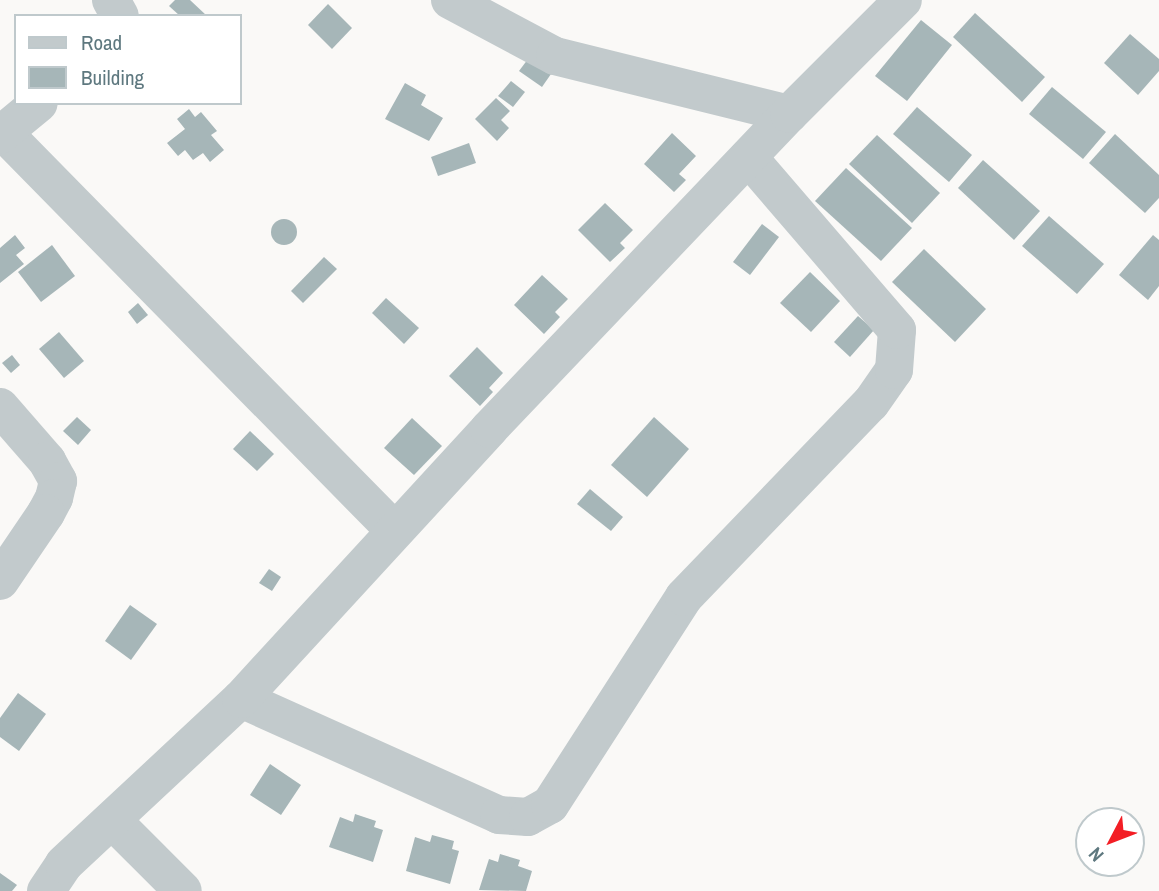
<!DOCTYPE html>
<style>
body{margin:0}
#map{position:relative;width:1159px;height:891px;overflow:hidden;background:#faf9f7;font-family:"Archivo Narrow",sans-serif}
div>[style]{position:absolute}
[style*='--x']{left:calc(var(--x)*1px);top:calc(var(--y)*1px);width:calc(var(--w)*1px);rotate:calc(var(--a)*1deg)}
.building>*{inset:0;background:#a6b6b8}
.round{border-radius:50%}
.minor>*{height:38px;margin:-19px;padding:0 19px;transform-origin:19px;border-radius:19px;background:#c2cacc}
span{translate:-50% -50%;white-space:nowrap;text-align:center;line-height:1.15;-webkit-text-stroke:7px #fff;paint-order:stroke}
.legend{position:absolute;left:14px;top:14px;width:228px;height:91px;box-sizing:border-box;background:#fff;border:2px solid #bfc9cc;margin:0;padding:9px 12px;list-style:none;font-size:21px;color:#5e787f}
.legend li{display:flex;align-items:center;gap:14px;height:35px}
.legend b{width:35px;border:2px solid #bfc9cc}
.north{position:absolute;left:1075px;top:807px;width:70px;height:70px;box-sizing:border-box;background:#fff;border:2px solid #bfc9cc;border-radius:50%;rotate:228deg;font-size:19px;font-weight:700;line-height:28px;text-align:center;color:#5e787f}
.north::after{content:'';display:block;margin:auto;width:24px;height:32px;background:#f31e25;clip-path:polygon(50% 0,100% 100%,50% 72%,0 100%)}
</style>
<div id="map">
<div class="building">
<div style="clip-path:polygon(175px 0,190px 0,207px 16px,180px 16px,169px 6px)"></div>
<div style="clip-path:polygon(328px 4px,352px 28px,332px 49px,308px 25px)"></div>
<div style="clip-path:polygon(975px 13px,1045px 77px,1022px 102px,953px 37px)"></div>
<div style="clip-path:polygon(921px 20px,952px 45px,907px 101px,875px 76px)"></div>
<div style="clip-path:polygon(1130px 34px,1159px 59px,1159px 71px,1138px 95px,1104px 63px)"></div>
<div style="clip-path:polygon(528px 59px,551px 74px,542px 87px,519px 71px)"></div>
<div style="clip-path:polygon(511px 81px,525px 92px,513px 107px,498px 96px)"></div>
<div style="clip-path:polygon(405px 83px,426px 95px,421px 105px,443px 118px,429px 141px,385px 119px)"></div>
<div style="clip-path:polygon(1052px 87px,1106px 132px,1083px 159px,1029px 114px)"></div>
<div style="clip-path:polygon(496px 98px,510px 111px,501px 120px,509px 128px,497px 141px,475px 119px)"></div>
<div style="clip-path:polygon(917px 107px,972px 155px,949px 182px,893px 134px)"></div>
<div style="clip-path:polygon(189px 109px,195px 117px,201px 112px,217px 131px,211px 135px,224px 150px,210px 162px,203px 153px,193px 160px,185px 150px,178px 156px,167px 143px,185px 129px,177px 119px)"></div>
<div style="clip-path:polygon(672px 133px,696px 156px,679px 174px,686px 180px,674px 192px,644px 164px)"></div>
<div style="clip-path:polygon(1115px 134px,1159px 175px,1159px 198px,1145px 213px,1089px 163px)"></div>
<div style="clip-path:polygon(877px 135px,940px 193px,912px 223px,849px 164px)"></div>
<div style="clip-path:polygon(469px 143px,476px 163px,438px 176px,431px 157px)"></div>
<div style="clip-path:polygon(983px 160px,1040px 211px,1014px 240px,958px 188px)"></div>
<div style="clip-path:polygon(846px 168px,912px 228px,881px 261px,815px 201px)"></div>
<div style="clip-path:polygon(605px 203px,633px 230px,620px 243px,625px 248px,610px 262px,578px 230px)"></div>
<div style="clip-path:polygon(1049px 216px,1104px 264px,1077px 294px,1022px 246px)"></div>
<div class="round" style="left:271px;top:219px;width:26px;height:26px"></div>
<div style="clip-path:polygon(762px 224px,779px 237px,750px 275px,733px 262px)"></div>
<div style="clip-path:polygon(15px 235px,25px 248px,16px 255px,24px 264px,0 283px,0 248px)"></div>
<div style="clip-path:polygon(1153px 235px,1159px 240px,1159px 286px,1148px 300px,1119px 275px)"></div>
<div style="clip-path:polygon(52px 245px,75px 276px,41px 302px,18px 272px)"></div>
<div style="clip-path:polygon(924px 249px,986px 309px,955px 342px,892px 282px)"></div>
<div style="clip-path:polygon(324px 257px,337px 269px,303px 303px,291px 291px)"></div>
<div style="clip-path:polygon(810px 272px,840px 301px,811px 332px,780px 303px)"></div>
<div style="clip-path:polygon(542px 275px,568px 299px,555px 312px,560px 317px,544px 334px,514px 305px)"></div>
<div style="clip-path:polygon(386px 298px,419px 328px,404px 344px,372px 313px)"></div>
<div style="clip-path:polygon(138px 303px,148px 315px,137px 324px,128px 312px)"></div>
<div style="clip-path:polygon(858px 316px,874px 330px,850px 357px,834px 342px)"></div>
<div style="clip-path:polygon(59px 332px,84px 361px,64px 378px,39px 349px)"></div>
<div style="clip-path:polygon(477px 347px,503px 373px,489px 388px,493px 392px,480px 406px,449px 376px)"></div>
<div style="clip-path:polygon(12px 355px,20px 365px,11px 373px,2px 363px)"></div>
<div style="clip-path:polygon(77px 417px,91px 430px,78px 445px,63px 431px)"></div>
<div style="clip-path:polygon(654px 417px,689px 449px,647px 497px,611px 465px)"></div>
<div style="clip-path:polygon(412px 418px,442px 446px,414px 475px,384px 448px)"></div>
<div style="clip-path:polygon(250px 431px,274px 454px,257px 471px,233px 449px)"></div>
<div style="clip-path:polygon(590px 489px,623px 517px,611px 531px,577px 504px)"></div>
<div style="clip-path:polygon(269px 569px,281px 577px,272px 591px,259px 583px)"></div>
<div style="clip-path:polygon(130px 605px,157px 624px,131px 660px,105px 641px)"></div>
<div style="clip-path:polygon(18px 693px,46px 714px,19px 751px,0 737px,0 718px)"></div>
<div style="clip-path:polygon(270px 764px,301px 785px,281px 815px,250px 795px)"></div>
<div style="clip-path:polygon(355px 814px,376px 821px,374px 827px,383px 830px,373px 862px,329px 847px,340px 817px,353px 822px)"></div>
<div style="clip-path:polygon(432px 835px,454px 841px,452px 849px,459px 851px,450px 884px,406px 871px,415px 837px,430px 842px)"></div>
<div style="clip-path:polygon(500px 854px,520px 860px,518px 866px,532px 871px,526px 891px,479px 890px,489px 859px,498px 862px)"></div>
<div style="clip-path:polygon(0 873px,17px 885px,12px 891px,0 891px)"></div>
</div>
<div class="minor">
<div style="--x:111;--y:0;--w:18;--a:61"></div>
<div style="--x:450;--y:0;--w:119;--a:28.1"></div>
<div style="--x:555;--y:56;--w:241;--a:13.9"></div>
<div style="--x:3;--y:132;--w:559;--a:45.51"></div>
<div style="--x:0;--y:135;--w:50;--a:-39.4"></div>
<div style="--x:0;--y:407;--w:72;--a:49"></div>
<div style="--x:47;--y:461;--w:23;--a:61"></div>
<div style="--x:58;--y:481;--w:17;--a:103"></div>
<div style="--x:54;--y:498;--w:17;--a:118"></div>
<div style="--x:46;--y:513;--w:82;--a:124.1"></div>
<div style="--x:241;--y:699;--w:283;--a:24.2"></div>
<div style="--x:499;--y:815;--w:29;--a:4"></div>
<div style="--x:528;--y:817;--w:25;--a:-29"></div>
<div style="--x:550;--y:805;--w:247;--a:-57.2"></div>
<div style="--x:684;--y:597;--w:269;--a:-46.1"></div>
<div style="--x:871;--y:403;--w:40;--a:-55.1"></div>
<div style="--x:894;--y:370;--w:40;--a:-85.7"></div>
<div style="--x:897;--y:330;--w:228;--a:-130.7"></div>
<div style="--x:112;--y:820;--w:100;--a:45"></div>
<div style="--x:46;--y:891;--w:32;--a:-56"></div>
<div style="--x:64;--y:864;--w:242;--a:-43"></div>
<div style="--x:241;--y:699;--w:367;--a:-47.4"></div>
<div style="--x:489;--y:429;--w:435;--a:-46.4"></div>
<div style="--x:789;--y:114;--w:161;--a:-45"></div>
</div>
<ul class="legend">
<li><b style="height:9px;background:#c2cacc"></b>Road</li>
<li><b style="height:19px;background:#a6b6b8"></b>Building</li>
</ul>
<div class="north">N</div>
</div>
